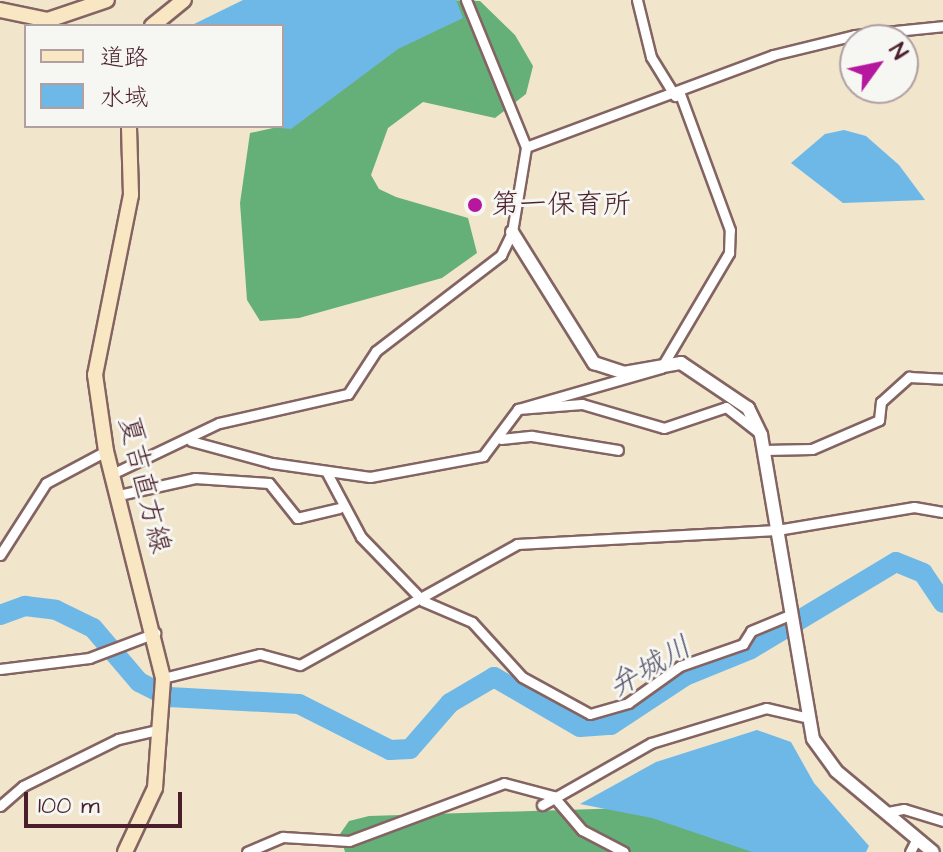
<!DOCTYPE html>
<meta charset="utf-8">
<style>
body{margin:0}
#map{position:relative;width:943px;height:852px;overflow:hidden;background:#f1e5cc;font-family:"Architects Daughter","Klee One",sans-serif}
div>[style]{position:absolute}
[style*='--x']{left:calc(var(--x)*1px);top:calc(var(--y)*1px);width:calc(var(--w)*1px);rotate:calc(var(--a)*1deg)}
.forest>*{inset:0;background:#65b079}
.water>*{inset:0;background:#6eb8e7}
.river>*{height:20px;margin:-10px;padding:0 10px;transform-origin:10px;border-radius:10px;background:#6eb8e7}
.roads{filter:drop-shadow(2px 0 #846463) drop-shadow(-2px 0 #846463) drop-shadow(0 2px #846463) drop-shadow(0 -2px #846463)}
.minor>*{height:9px;margin:-4.5px;padding:0 4.5px;transform-origin:4.5px;border-radius:4.5px;background:#fff}
.tertiary>*{height:12px;margin:-6px;padding:0 6px;transform-origin:6px;border-radius:6px;background:#fff}
.secondary>*{height:14px;margin:-7px;padding:0 7px;transform-origin:7px;border-radius:7px;background:#f9e7c3}
.dots>*{width:22px;height:22px;translate:-50% -50%;box-sizing:border-box;border:4px solid #f6f6f2;border-radius:50%}
span{translate:-50% -50%;white-space:nowrap;text-align:center;line-height:1.15;-webkit-text-stroke:6px #f6f6f2;paint-order:stroke}
.poi-label{font-size:28px;color:#4a1f2b}
.left{translate:0 -50%;text-align:left}
.street-label{font-size:28px;color:#4a1f2b}
.water-label{font-size:30px;color:#57556d;font-style:italic}
.legend{position:absolute;left:24px;top:24px;width:260px;height:104px;box-sizing:border-box;background:#f6f6f2;border:2px solid #b1a0a2;margin:0;padding:10px 14px;list-style:none;font-size:24px;color:#4a1f2b}
.legend li{display:flex;align-items:center;gap:16px;height:40px}
.legend b{width:40px;border:2px solid #b1a0a2}
.north{position:absolute;left:839px;top:24px;width:80px;height:80px;box-sizing:border-box;background:#f6f6f2;border:2px solid #b1a0a2;border-radius:50%;rotate:57deg;font-size:22px;font-weight:700;line-height:32px;text-align:center;color:#4a1f2b}
.north::after{content:'';display:block;margin:auto;width:28px;height:36px;background:#b5179e;clip-path:polygon(50% 0,100% 100%,50% 72%,0 100%)}
.scale{position:absolute;left:24px;top:792px;width:158px;height:36px;box-sizing:border-box;border:4px solid #4a1f2b;border-top:0;padding-left:10px;font-size:24px;line-height:28px;white-space:nowrap;color:#4a1f2b;-webkit-text-stroke:6px #f6f6f2;paint-order:stroke}
</style>
<div id="map">
<div class="forest">
<div style="clip-path:polygon(447px 0,480px 1px,515px 35px,533px 66px,526px 94px,495px 118px,423px 102px,388px 128px,371px 175px,379px 189px,396px 197px,468px 218px,477px 253px,442px 278px,299px 318px,260px 321px,247px 300px,240px 203px,250px 133px,282px 126px)"></div>
<div style="clip-path:polygon(723px 805px,773px 852px,345px 852px,340px 834px,349px 821px,369px 816px)"></div>
</div>
<div class="water">
<div style="clip-path:polygon(243px 0,456px 0,463px 18px,398px 49px,291px 129px,259px 126px,282px 126px,282px 26px,190px 26px)"></div>
<div style="clip-path:polygon(844px 130px,866px 136px,899px 165px,925px 200px,843px 203px,791px 163px,825px 134px)"></div>
<div style="clip-path:polygon(757px 730px,791px 742px,814px 783px,869px 846px,866px 852px,752px 852px,652px 818px,580px 804px,656px 762px)"></div>
</div>
<div class="river">
<div style="--x:0;--y:615;--w:27;--a:-20"></div>
<div style="--x:25;--y:606;--w:31;--a:7"></div>
<div style="--x:56;--y:610;--w:41;--a:25.9"></div>
<div style="--x:93;--y:628;--w:71;--a:49.6"></div>
<div style="--x:139;--y:682;--w:34;--a:27"></div>
<div style="--x:169;--y:697;--w:130;--a:3.1"></div>
<div style="--x:299;--y:704;--w:102;--a:26.8"></div>
<div style="--x:390;--y:750;--w:20;--a:-3"></div>
<div style="--x:410;--y:749;--w:61;--a:-49"></div>
<div style="--x:450;--y:703;--w:51;--a:-30.6"></div>
<div style="--x:494;--y:677;--w:99;--a:30.2"></div>
<div style="--x:580;--y:727;--w:31;--a:-4"></div>
<div style="--x:611;--y:725;--w:89;--a:-33.5"></div>
<div style="--x:685;--y:676;--w:71;--a:-22.2"></div>
<div style="--x:751;--y:649;--w:169;--a:-31"></div>
<div style="--x:896;--y:562;--w:29;--a:22"></div>
<div style="--x:923;--y:573;--w:36;--a:56"></div>
</div>
<div class="roads">
<div class="minor">
<div style="--x:637;--y:0;--w:59;--a:76.2"></div>
<div style="--x:651;--y:57;--w:46;--a:58.4"></div>
<div style="--x:526;--y:147;--w:264;--a:-20.4"></div>
<div style="--x:773;--y:55;--w:84;--a:-13.7"></div>
<div style="--x:855;--y:35;--w:88;--a:-5.8"></div>
<div style="--x:518;--y:409;--w:149;--a:-16"></div>
<div style="--x:661;--y:368;--w:134;--a:-59.4"></div>
<div style="--x:729;--y:253;--w:23;--a:-88"></div>
<div style="--x:730;--y:230;--w:145;--a:-110.2"></div>
<div style="--x:501;--y:439;--w:31;--a:-6"></div>
<div style="--x:532;--y:436;--w:87;--a:9.2"></div>
<div style="--x:191;--y:441;--w:84;--a:15.2"></div>
<div style="--x:272;--y:463;--w:99;--a:8.1"></div>
<div style="--x:370;--y:477;--w:115;--a:-10.5"></div>
<div style="--x:483;--y:456;--w:59;--a:-53.3"></div>
<div style="--x:518;--y:409;--w:64;--a:-4.5"></div>
<div style="--x:582;--y:404;--w:85;--a:16.3"></div>
<div style="--x:664;--y:428;--w:65;--a:-18.7"></div>
<div style="--x:726;--y:407;--w:41;--a:38"></div>
<div style="--x:764;--y:450;--w:48;--a:-1.2"></div>
<div style="--x:812;--y:449;--w:73;--a:-23.4"></div>
<div style="--x:879;--y:420;--w:18;--a:-84"></div>
<div style="--x:881;--y:402;--w:38;--a:-42"></div>
<div style="--x:909;--y:377;--w:34;--a:3"></div>
<div style="--x:114;--y:473;--w:116;--a:-25.5"></div>
<div style="--x:219;--y:423;--w:132;--a:-12.7"></div>
<div style="--x:348;--y:394;--w:51;--a:-56.9"></div>
<div style="--x:376;--y:351;--w:158;--a:-37.5"></div>
<div style="--x:501;--y:255;--w:25;--a:-64"></div>
<div style="--x:512;--y:232;--w:86;--a:-80.6"></div>
<div style="--x:526;--y:147;--w:159;--a:-112.2"></div>
<div style="--x:327;--y:473;--w:72;--a:62"></div>
<div style="--x:361;--y:537;--w:89;--a:45.9"></div>
<div style="--x:423;--y:601;--w:53;--a:23.2"></div>
<div style="--x:472;--y:622;--w:74;--a:47.7"></div>
<div style="--x:522;--y:677;--w:77;--a:28.6"></div>
<div style="--x:590;--y:714;--w:40;--a:-16"></div>
<div style="--x:628;--y:703;--w:64;--a:-35.4"></div>
<div style="--x:680;--y:666;--w:67;--a:-19.2"></div>
<div style="--x:743;--y:644;--w:15;--a:-58"></div>
<div style="--x:751;--y:631;--w:44;--a:-22.5"></div>
<div style="--x:119;--y:495;--w:78;--a:-12.6"></div>
<div style="--x:195;--y:478;--w:74;--a:3.9"></div>
<div style="--x:269;--y:483;--w:45;--a:51.3"></div>
<div style="--x:297;--y:518;--w:43;--a:-13.4"></div>
<div style="--x:0;--y:555;--w:85;--a:-57.4"></div>
<div style="--x:46;--y:483;--w:68;--a:-28.1"></div>
<div style="--x:0;--y:669;--w:90;--a:-7"></div>
<div style="--x:89;--y:658;--w:71;--a:-20.7"></div>
<div style="--x:163;--y:678;--w:100;--a:-13.9"></div>
<div style="--x:260;--y:654;--w:41;--a:15.4"></div>
<div style="--x:300;--y:665;--w:248;--a:-29.1"></div>
<div style="--x:517;--y:544;--w:260;--a:-3.1"></div>
<div style="--x:777;--y:530;--w:139;--a:-9.5"></div>
<div style="--x:914;--y:507;--w:29;--a:10"></div>
<div style="--x:542;--y:805;--w:125;--a:-29.6"></div>
<div style="--x:651;--y:743;--w:120;--a:-16.9"></div>
<div style="--x:766;--y:708;--w:39;--a:13"></div>
<div style="--x:0;--y:806;--w:30;--a:-41"></div>
<div style="--x:23;--y:786;--w:106;--a:-26.3"></div>
<div style="--x:118;--y:739;--w:44;--a:-13.1"></div>
<div style="--x:888;--y:812;--w:16;--a:-11"></div>
<div style="--x:904;--y:809;--w:41;--a:17.1"></div>
<div style="--x:247;--y:852;--w:39;--a:-23"></div>
<div style="--x:283;--y:837;--w:66;--a:3.5"></div>
<div style="--x:349;--y:841;--w:165;--a:-20.5"></div>
<div style="--x:504;--y:783;--w:51;--a:14.9"></div>
<div style="--x:553;--y:796;--w:45;--a:49.5"></div>
<div style="--x:582;--y:830;--w:47;--a:27.6"></div>
<div style="--x:910;--y:852;--w:16;--a:-63"></div>
</div>
<div class="tertiary">
<div style="--x:512;--y:232;--w:155;--a:58"></div>
<div style="--x:594;--y:363;--w:32;--a:18"></div>
<div style="--x:624;--y:373;--w:58;--a:-10"></div>
<div style="--x:681;--y:363;--w:81;--a:33.9"></div>
<div style="--x:748;--y:408;--w:30;--a:64"></div>
<div style="--x:761;--y:435;--w:308;--a:80.3"></div>
<div style="--x:813;--y:739;--w:39;--a:54"></div>
<div style="--x:836;--y:771;--w:126;--a:39.9"></div>
</div>
<div class="secondary">
<div style="--x:0;--y:10;--w:49;--a:11.8"></div>
<div style="--x:48;--y:20;--w:62;--a:-18.7"></div>
<div style="--x:152;--y:26;--w:41;--a:-39.1"></div>
<div style="--x:125;--y:852;--w:71;--a:-64.9"></div>
<div style="--x:155;--y:788;--w:110;--a:-85.8"></div>
<div style="--x:163;--y:678;--w:234;--a:-104.1"></div>
<div style="--x:106;--y:451;--w:77;--a:-98.2"></div>
<div style="--x:95;--y:375;--w:184;--a:-78.7"></div>
<div style="--x:131;--y:195;--w:69;--a:-91.7"></div>
</div>
</div>
<div class="dots">
<div style="left:475px;top:205px;background:#b5179e"></div>
</div>
<div class="poi-label">
<span class="left" style="left:491px;top:205px">第一保育所</span>
</div>
<div class="street-label">
<span style="left:144px;top:485px;rotate:76deg">夏吉直方線</span>
</div>
<div class="water-label">
<span style="left:650px;top:667px;rotate:-30deg">弁城川</span>
</div>
<ul class="legend">
<li><b style="height:10px;background:#f9e7c3"></b>道路</li>
<li><b style="height:22px;background:#6eb8e7"></b>水域</li>
</ul>
<div class="north">N</div>
<div class="scale">100 m</div>
</div>
